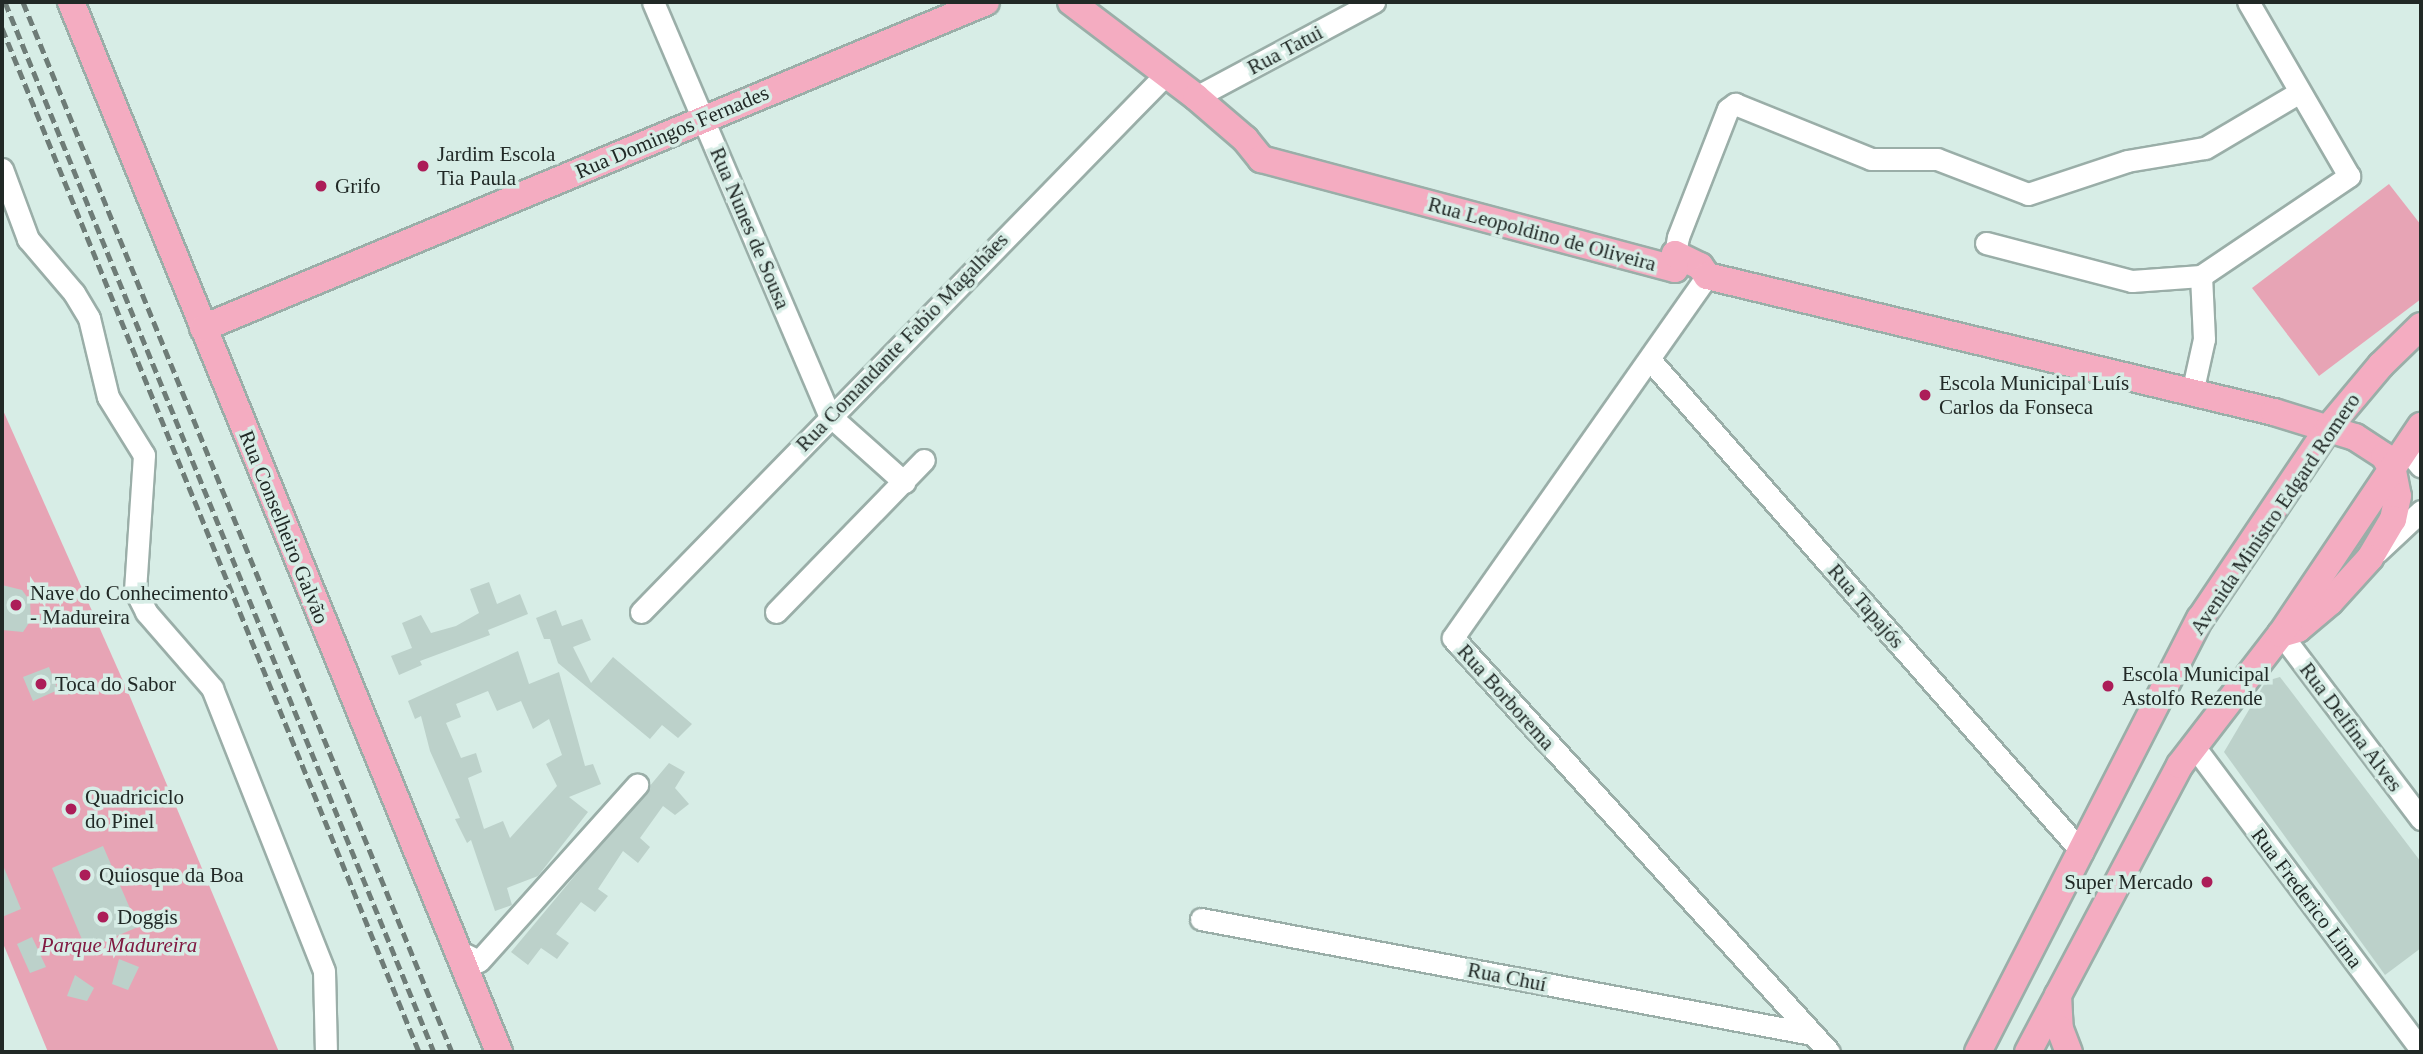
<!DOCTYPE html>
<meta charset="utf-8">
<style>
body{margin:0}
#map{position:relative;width:2423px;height:1054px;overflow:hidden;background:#d7ede6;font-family:Georgia,serif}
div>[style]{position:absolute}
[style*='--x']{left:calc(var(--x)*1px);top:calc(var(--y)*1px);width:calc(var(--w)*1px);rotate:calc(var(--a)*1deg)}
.green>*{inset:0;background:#e7a4b5}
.building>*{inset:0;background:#bcd1ca}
.roads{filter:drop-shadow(2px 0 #9aaea8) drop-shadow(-2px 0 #9aaea8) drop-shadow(0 2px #9aaea8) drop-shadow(0 -2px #9aaea8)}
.minor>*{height:21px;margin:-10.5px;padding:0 10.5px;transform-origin:10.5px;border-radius:10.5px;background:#fff}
.major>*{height:26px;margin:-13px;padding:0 13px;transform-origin:13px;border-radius:13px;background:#f4acc1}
.rail>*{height:5px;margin-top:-2.5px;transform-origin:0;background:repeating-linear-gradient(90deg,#6e7c77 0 10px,transparent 0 15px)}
.dots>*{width:19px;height:19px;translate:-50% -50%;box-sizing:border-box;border:4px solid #d7ede6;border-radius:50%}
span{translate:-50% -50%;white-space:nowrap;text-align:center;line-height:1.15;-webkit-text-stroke:7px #d7ede6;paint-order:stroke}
.street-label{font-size:21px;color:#212926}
.poi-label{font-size:21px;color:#212926}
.left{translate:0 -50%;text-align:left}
.right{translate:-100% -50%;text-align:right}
.park-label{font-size:21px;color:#811a42;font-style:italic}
.frame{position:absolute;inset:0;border:4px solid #212926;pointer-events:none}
</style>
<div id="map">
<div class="green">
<div style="clip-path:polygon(2389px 184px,2421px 225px,2421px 299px,2319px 376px,2252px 288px)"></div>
<div style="clip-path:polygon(2px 408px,128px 692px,279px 1052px,48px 1052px,2px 941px)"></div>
</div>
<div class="building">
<div style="clip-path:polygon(489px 582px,497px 604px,520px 594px,528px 614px,488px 630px,490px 635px,420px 661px,422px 665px,399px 675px,391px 656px,412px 648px,402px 623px,421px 615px,431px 633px,456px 626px,479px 613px,470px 589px)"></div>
<div style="clip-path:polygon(2px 585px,22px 590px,30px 601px,31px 620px,23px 632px,2px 630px)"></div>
<div style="clip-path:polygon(556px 610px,562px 626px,582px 619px,591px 640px,573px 647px,591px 683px,613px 657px,692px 724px,678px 738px,662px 725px,650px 739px,558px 663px,550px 639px,544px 639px,536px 618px)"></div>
<div style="clip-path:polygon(evenodd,518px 651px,529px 684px,559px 672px,585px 766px,593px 764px,601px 784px,569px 797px,588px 812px,538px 876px,507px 888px,512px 905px,495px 911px,471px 840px,467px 843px,455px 819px,460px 818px,430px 751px,421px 716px,415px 719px,408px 701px,518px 651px,488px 691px,497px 711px,521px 701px,533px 729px,549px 719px,562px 755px,546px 764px,557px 786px,510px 838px,503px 821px,484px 829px,468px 778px,482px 772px,476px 753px,461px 758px,446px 723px,461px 717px,456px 704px,488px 691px)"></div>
<div style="clip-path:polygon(49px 667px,58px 690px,33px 701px,23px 677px)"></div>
<div style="clip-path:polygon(2280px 677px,2421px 862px,2421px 948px,2385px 975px,2224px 752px,2266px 681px)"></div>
<div style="clip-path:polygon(669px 763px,685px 772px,675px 788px,689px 804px,675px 815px,663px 806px,640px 838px,650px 847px,638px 863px,623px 851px,598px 889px,608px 896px,595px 912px,581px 902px,556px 934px,569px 943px,557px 959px,541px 948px,528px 965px,511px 952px)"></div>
<div style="clip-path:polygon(103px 846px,138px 927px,86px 949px,52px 868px)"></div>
<div style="clip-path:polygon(2px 863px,21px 909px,2px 917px)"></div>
<div style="clip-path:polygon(32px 937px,46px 967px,30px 973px,17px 944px)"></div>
<div style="clip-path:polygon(119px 959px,139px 967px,128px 990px,112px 984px)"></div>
<div style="clip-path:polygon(75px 975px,94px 988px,87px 1001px,67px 996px)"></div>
</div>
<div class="roads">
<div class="minor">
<div style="--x:653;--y:2;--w:449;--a:66.9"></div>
<div style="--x:829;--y:415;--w:101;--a:41.8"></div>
<div style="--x:1196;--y:97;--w:202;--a:-28.1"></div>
<div style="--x:2;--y:169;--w:75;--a:69.6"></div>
<div style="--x:28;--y:239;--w:71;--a:49.6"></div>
<div style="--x:74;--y:293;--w:29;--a:59"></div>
<div style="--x:89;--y:318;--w:81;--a:76.5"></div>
<div style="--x:108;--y:397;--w:68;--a:58.2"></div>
<div style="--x:144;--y:455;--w:135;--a:93.8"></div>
<div style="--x:135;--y:590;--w:25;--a:63"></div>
<div style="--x:146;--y:612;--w:101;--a:49"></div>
<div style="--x:212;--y:688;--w:304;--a:68.4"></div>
<div style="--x:324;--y:971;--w:81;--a:88.6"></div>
<div style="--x:1986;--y:243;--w:151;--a:14.6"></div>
<div style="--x:2132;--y:281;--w:69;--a:-4.1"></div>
<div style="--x:1675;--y:254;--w:17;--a:-80"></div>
<div style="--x:1678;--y:237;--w:137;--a:-68.7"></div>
<div style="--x:1728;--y:109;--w:9;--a:-36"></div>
<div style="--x:1735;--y:104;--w:147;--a:22"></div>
<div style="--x:1871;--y:159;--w:66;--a:0"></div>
<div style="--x:1937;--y:159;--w:97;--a:21"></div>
<div style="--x:2028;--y:194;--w:104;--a:-18.4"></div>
<div style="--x:2127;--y:161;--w:79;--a:-9.5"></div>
<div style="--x:2205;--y:148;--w:108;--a:-30.6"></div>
<div style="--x:1707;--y:276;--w:442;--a:125.1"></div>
<div style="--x:1453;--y:638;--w:559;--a:47.75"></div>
<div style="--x:1650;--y:360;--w:655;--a:48.72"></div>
<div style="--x:2192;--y:393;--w:55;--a:-77.5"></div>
<div style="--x:2204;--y:339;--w:63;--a:-92.7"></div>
<div style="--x:2201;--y:276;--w:179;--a:-34"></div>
<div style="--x:2349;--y:176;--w:201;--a:-120.1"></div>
<div style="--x:2406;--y:449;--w:23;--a:50"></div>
<div style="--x:2377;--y:552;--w:60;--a:-43"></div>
<div style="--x:641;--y:612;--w:752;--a:-45.7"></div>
<div style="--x:776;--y:612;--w:212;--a:-45.8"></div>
<div style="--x:2281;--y:634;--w:232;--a:52.9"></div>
<div style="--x:2193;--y:745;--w:381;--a:53.2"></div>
<div style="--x:1201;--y:919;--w:622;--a:10.66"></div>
<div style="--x:456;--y:950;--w:25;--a:26"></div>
<div style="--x:479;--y:961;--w:237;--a:-48.1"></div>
</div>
<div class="major">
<div style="--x:71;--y:2;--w:1134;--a:67.82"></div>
<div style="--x:1071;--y:2;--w:157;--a:37.2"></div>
<div style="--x:1196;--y:97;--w:65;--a:40.6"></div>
<div style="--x:1245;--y:139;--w:26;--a:51"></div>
<div style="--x:1261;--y:159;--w:428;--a:14.9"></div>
<div style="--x:1675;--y:269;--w:15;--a:-90"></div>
<div style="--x:1675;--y:254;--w:28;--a:26"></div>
<div style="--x:1700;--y:266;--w:12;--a:55"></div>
<div style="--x:1707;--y:276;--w:583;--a:13.49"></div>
<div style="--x:2274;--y:412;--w:85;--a:17.2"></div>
<div style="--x:2355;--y:437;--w:35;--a:33"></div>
<div style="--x:2384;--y:456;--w:17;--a:59"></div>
<div style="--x:2393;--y:471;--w:25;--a:79"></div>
<div style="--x:2398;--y:496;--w:24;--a:102"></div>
<div style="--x:2393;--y:519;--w:45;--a:120.5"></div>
<div style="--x:2370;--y:558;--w:59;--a:132.3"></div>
<div style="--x:2330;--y:602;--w:42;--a:139.8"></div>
<div style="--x:2298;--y:629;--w:18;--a:164"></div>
<div style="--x:203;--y:328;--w:848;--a:-22.6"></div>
<div style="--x:2058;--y:995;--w:34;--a:87"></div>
<div style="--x:2060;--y:1029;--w:25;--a:69"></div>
<div style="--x:1978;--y:1052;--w:487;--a:-62.9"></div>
<div style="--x:2200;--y:619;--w:231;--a:-56.1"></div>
<div style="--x:2329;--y:427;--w:81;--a:-50"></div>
<div style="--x:2381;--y:365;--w:56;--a:-44.3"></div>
<div style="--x:2028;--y:1052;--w:325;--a:-62.1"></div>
<div style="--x:2180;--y:765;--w:165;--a:-52.4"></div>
<div style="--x:2281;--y:634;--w:251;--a:-56.1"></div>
</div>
</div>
<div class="rail">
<div style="--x:5;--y:2;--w:1134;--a:67.78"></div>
<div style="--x:23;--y:2;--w:1134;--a:67.78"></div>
<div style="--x:2;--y:28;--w:1106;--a:67.84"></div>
</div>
<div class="dots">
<div style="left:423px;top:166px;background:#ac1d58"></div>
<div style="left:321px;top:186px;background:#ac1d58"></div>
<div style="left:1925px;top:395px;background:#ac1d58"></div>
<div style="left:16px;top:605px;background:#ac1d58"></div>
<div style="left:41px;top:684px;background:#ac1d58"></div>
<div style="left:2108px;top:686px;background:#ac1d58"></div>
<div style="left:71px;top:809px;background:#ac1d58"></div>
<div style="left:85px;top:875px;background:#ac1d58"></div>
<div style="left:2207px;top:882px;background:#ac1d58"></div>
<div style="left:103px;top:917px;background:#ac1d58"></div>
</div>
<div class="street-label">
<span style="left:1285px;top:50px;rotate:-28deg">Rua Tatui</span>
<span style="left:672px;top:132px;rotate:-23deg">Rua Domingos Fernades</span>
<span style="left:750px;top:228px;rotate:67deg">Rua Nunes de Sousa</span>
<span style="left:1542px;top:234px;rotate:15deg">Rua Leopoldino de Oliveira</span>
<span style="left:902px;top:342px;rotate:-46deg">Rua Comandante Fabio Magalhães</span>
<span style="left:2275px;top:514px;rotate:-56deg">Avenida Ministro Edgard Romero</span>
<span style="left:284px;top:527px;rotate:68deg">Rua Conselheiro Galvão</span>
<span style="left:1866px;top:606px;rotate:49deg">Rua Tapajós</span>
<span style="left:1506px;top:697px;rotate:48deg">Rua Borborema</span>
<span style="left:2351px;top:727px;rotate:53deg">Rua Delfina Alves</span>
<span style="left:2307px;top:898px;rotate:53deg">Rua Frederico Lima</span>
<span style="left:1507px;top:977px;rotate:11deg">Rua Chuí</span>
</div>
<div class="poi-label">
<span class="left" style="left:437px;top:166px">Jardim Escola<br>Tia Paula</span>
<span class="left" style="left:335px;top:186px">Grifo</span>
<span class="left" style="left:1939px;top:395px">Escola Municipal Luís<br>Carlos da Fonseca</span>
<span class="left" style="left:30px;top:605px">Nave do Conhecimento<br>- Madureira</span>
<span class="left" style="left:2122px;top:686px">Escola Municipal<br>Astolfo Rezende</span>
<span class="left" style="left:55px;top:684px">Toca do Sabor</span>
<span class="left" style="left:85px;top:809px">Quadriciclo<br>do Pinel</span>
<span class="left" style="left:99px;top:875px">Quiosque da Boa</span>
<span class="right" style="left:2193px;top:882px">Super Mercado</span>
<span class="left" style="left:117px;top:917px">Doggis</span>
</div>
<div class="park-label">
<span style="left:119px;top:945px">Parque Madureira</span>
</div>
<div class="frame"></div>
</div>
